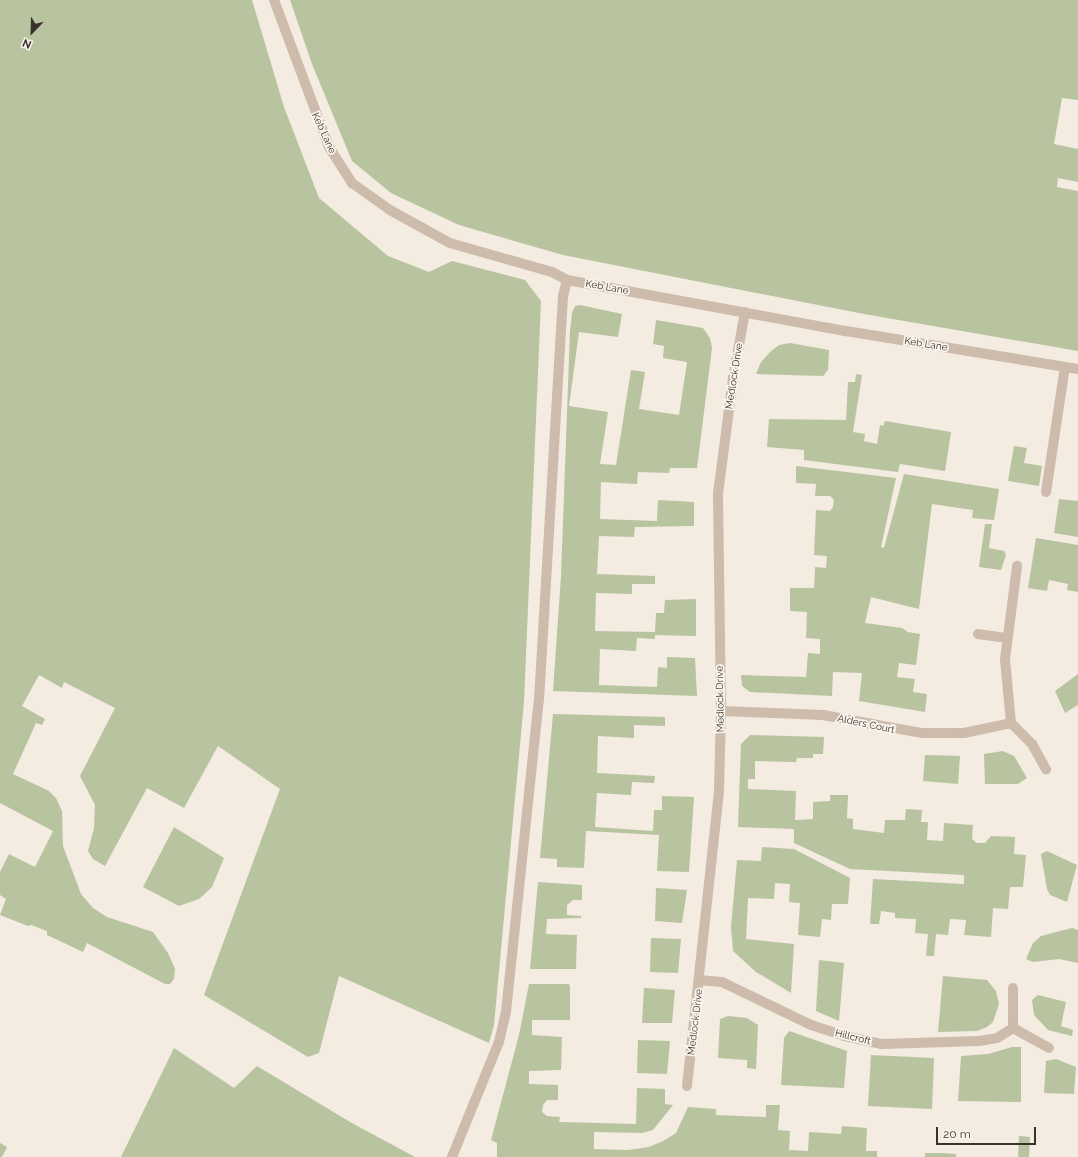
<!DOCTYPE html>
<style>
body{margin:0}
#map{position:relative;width:1078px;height:1157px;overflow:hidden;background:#f4ebe1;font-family:Raleway,sans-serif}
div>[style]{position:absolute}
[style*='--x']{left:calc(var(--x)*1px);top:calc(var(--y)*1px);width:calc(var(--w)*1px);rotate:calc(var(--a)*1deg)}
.green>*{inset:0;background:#b8c4a0}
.minor>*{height:10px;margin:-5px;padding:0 5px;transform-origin:5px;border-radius:5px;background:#cdbbac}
span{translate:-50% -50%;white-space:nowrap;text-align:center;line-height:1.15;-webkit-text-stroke:3.5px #fbf5ee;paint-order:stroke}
.street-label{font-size:10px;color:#3b302b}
.north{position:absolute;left:12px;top:12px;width:40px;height:40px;-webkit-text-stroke:3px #fbf5ee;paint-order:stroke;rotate:203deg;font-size:11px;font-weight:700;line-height:16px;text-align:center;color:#3b302b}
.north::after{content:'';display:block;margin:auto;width:14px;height:18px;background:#3b302b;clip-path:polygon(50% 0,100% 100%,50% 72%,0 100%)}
.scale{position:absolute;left:936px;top:1127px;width:100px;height:18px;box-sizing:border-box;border:2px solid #3b302b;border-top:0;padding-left:5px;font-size:12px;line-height:14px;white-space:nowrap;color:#3b302b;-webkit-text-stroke:3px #fbf5ee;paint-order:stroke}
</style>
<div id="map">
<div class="green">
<div style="clip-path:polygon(0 0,252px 0,284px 107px,319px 198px,388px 256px,429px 272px,452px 261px,525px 280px,541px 301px,524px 702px,494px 1025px,489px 1043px,339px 976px,319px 1053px,308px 1057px,204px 995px,280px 789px,218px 746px,184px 808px,147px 788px,105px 866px,93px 859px,88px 851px,94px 828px,95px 805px,80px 776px,115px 708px,64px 682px,62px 688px,39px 675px,22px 706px,45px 719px,42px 725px,36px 723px,13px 774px,49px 791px,56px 798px,62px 811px,63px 846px,81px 894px,93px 908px,107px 917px,153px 932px,168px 953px,175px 969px,174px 979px,170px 984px,165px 984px,87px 943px,83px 952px,47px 935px,47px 931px,31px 925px,28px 926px,0 915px,6px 899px,0 895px,0 872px,9px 854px,35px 867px,53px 831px,0 803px)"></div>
<div style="clip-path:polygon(290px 0,1078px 0,1078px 100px,1062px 98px,1054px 144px,1078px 149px,1078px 182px,1058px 178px,1057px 187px,1078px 191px,1078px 351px,864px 314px,563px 255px,459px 225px,391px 193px,352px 161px,312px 64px)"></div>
<div style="clip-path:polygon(580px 305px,622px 314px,618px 337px,579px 332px,569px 406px,608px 412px,600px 464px,616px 465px,631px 370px,645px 372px,639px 409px,679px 415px,687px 362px,663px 358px,664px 346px,653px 344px,656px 320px,703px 328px,710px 338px,712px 348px,697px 468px,670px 468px,669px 473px,638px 472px,637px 484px,601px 482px,600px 519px,657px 521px,658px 500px,694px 502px,694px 526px,635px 527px,634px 537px,599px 536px,597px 574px,655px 576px,655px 584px,632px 584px,632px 594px,596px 593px,595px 631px,655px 632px,656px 613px,664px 613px,665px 600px,696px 599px,696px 636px,655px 635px,655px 639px,637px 638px,636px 651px,600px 649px,599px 685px,657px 687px,658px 667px,667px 668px,667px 657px,695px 658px,697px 696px,553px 691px,561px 576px,570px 331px,572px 313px,575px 306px)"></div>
<div style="clip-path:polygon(790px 343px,829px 350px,828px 370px,823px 376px,756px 374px,761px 362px,770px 352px,779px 345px)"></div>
<div style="clip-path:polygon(856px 374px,862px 375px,853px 432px,865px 434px,864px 441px,877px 444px,880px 425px,883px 426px,885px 421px,951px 432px,945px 471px,900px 464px,898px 472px,804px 460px,804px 450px,767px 447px,769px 419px,846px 420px,848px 382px,855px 382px)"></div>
<div style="clip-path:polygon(1014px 446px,1027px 448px,1024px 463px,1042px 466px,1039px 486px,1008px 481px)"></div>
<div style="clip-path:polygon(796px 466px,896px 478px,881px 547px,884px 548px,904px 474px,999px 489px,994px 520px,972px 518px,973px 510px,932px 504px,919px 609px,871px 597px,865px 623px,902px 628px,908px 632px,920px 634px,916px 665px,899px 663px,897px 677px,915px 679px,913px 692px,927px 694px,925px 712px,859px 701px,862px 673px,833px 672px,832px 696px,750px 692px,742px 686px,741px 675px,806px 677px,808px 653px,820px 654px,820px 639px,806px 638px,807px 612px,790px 611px,790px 588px,814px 588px,815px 567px,826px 568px,827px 556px,814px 555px,816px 510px,830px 511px,833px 507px,834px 500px,830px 496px,815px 496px,816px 484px,796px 483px)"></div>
<div style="clip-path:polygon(1059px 499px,1078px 501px,1078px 537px,1054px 533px)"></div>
<div style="clip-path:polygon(985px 524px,992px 524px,989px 548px,1004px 551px,1006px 555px,1001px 570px,979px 567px)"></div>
<div style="clip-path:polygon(1036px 538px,1078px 545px,1078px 592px,1067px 590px,1068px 584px,1049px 580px,1047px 591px,1028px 588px)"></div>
<div style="clip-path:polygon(1078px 674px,1078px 705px,1065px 713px,1055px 691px)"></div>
<div style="clip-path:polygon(553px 714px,665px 717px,665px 726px,634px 725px,634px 738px,598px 736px,597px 773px,655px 776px,654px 783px,632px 782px,631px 795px,597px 793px,595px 827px,653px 831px,654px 810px,662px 810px,662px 796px,694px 797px,689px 872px,657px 871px,659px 835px,586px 831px,584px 868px,557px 867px,557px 859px,540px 858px)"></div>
<div style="clip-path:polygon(750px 735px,824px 737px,823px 754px,813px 754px,813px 758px,797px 758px,796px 762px,755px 761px,755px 779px,748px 779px,748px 789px,796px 791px,795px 820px,813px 819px,813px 802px,830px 801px,830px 795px,848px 795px,847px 818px,853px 819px,853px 829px,884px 833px,885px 820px,905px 820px,906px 809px,922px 810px,921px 822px,928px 822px,927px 840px,943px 841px,944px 823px,973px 825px,972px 839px,977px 843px,985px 843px,991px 836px,1015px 837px,1014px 854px,1026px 855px,1023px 887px,1010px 887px,1008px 909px,993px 908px,991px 937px,964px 935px,966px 920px,950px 919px,948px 935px,936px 934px,934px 956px,926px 956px,928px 934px,915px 933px,916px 919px,895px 918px,895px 913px,881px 911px,879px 924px,870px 924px,873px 879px,964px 884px,964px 875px,850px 869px,794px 843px,794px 829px,738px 827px,741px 744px)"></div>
<div style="clip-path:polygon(1003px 751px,1014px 756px,1027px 778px,1018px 784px,985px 784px,984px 754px)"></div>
<div style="clip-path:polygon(925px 755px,960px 756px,958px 784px,923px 781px)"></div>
<div style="clip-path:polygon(174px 827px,224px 858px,212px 887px,199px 899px,179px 906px,143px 887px)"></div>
<div style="clip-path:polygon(762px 847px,794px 849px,850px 878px,848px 904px,832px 904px,831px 920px,822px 919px,820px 937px,798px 935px,800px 903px,789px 902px,790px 884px,775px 883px,774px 899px,748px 898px,746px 939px,794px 944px,791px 993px,756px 972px,733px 951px,731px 927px,737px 860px,761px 861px)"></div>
<div style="clip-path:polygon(1047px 851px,1077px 865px,1067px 902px,1050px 895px,1047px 889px,1041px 854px)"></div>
<div style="clip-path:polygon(538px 882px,582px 885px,582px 900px,573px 900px,567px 905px,567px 915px,581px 916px,581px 918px,547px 919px,546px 934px,577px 935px,576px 969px,530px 969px)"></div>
<div style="clip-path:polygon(656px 888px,687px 890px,682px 923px,655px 921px)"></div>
<div style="clip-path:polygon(1072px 928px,1078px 930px,1078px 963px,1059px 959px,1033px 962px,1026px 959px,1033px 943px,1041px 936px)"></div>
<div style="clip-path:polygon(651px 938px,681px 939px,678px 973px,650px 972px)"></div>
<div style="clip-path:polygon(819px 960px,844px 963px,839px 1021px,816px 1011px)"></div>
<div style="clip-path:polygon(943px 976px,987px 980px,996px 991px,999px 1004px,993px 1022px,987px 1027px,977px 1031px,938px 1032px)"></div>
<div style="clip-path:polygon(529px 984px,569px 984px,570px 987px,570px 1020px,532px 1020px,532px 1035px,562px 1037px,561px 1070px,529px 1071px,529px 1084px,558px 1085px,558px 1100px,547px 1100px,543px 1105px,542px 1112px,547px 1116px,560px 1117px,559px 1122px,636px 1124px,637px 1088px,665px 1089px,665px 1104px,673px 1105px,653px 1130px,642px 1133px,594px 1132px,594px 1149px,628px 1150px,649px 1147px,663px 1141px,676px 1133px,688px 1107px,716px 1109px,716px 1115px,766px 1117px,766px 1105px,780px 1105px,778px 1130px,790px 1131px,789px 1150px,808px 1151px,809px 1132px,841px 1134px,842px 1126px,867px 1128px,866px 1151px,877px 1151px,877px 1157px,497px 1157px,497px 1143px,491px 1140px,519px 1035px)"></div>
<div style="clip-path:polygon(644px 988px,675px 990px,672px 1023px,642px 1023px)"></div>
<div style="clip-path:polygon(1038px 995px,1066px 1002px,1061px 1026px,1073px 1030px,1072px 1036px,1048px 1030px,1034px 1015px,1032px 1000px)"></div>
<div style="clip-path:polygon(728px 1016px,747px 1018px,758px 1025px,756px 1069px,747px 1068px,747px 1060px,718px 1058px,720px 1019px)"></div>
<div style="clip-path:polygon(789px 1031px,847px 1051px,844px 1088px,781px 1085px,784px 1038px)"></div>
<div style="clip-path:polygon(638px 1040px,670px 1041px,667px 1074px,637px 1073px)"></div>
<div style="clip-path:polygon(1012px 1047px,1021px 1047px,1021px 1102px,958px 1101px,961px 1056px,988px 1054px)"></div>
<div style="clip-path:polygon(174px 1048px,234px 1088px,257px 1066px,350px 1122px,415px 1157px,121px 1157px)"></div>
<div style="clip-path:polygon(871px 1055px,934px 1058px,932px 1109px,868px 1106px)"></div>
<div style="clip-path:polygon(1056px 1059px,1076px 1067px,1074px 1094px,1044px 1093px,1046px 1061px)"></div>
<div style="clip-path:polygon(1019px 1136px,1030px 1137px,1029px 1157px,1018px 1157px)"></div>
<div style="clip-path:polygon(0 1143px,7px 1147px,2px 1157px,0 1157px)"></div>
<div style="clip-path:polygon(925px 1153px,941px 1153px,956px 1154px,956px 1157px,925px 1157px)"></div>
</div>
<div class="minor">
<div style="--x:274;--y:0;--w:157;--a:69.5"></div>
<div style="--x:329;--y:147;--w:43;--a:57.4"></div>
<div style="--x:352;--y:183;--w:47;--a:35.4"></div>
<div style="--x:390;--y:210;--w:68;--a:28.8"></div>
<div style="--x:450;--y:243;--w:106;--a:15.9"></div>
<div style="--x:552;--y:272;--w:17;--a:28"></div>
<div style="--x:567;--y:280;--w:284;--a:10.4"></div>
<div style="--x:846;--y:331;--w:235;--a:9.3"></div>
<div style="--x:1046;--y:492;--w:126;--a:-81.4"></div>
<div style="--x:978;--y:634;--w:28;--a:8"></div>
<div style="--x:721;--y:711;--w:102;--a:2.2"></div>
<div style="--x:823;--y:715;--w:101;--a:10.3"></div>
<div style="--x:922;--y:733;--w:42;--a:0"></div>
<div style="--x:964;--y:733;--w:48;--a:-12"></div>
<div style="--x:1011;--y:723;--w:64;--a:-95.4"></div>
<div style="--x:1005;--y:659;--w:94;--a:-82.6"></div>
<div style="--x:1011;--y:723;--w:30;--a:45"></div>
<div style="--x:1032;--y:744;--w:29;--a:61"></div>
<div style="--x:699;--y:980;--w:23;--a:5"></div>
<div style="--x:722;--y:982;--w:99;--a:25.8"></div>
<div style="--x:811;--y:1025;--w:35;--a:18"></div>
<div style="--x:844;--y:1036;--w:39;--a:12"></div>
<div style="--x:882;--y:1044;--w:97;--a:-1.8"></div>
<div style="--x:979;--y:1041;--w:18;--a:-9"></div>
<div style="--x:997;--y:1038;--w:19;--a:-32"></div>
<div style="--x:1013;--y:988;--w:40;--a:90"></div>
<div style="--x:1013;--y:1028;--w:41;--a:29.1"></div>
<div style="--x:687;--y:1086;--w:297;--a:-83.8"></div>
<div style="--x:719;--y:791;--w:80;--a:-88.6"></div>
<div style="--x:721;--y:711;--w:217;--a:-90.8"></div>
<div style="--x:718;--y:494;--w:117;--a:-82.6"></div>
<div style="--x:733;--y:378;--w:67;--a:-79.7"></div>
<div style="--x:452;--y:1157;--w:124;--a:-67.8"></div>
<div style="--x:499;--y:1042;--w:31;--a:-77"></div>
<div style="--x:506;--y:1012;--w:314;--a:-84"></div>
<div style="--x:539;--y:700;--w:405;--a:-86.6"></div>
<div style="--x:563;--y:296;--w:16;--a:-76"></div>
</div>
<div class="street-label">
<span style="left:324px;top:133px;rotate:65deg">Keb Lane</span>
<span style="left:607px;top:287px;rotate:10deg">Keb Lane</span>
<span style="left:926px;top:344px;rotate:9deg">Keb Lane</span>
<span style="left:734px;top:376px;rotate:-81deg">Medlock Drive</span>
<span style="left:720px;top:699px;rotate:-91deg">Medlock Drive</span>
<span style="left:866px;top:724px;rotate:12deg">Alders Court</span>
<span style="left:695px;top:1022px;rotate:-83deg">Medlock Drive</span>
<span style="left:853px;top:1037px;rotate:14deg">Hillcroft</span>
</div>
<div class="north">N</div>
<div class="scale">20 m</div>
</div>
